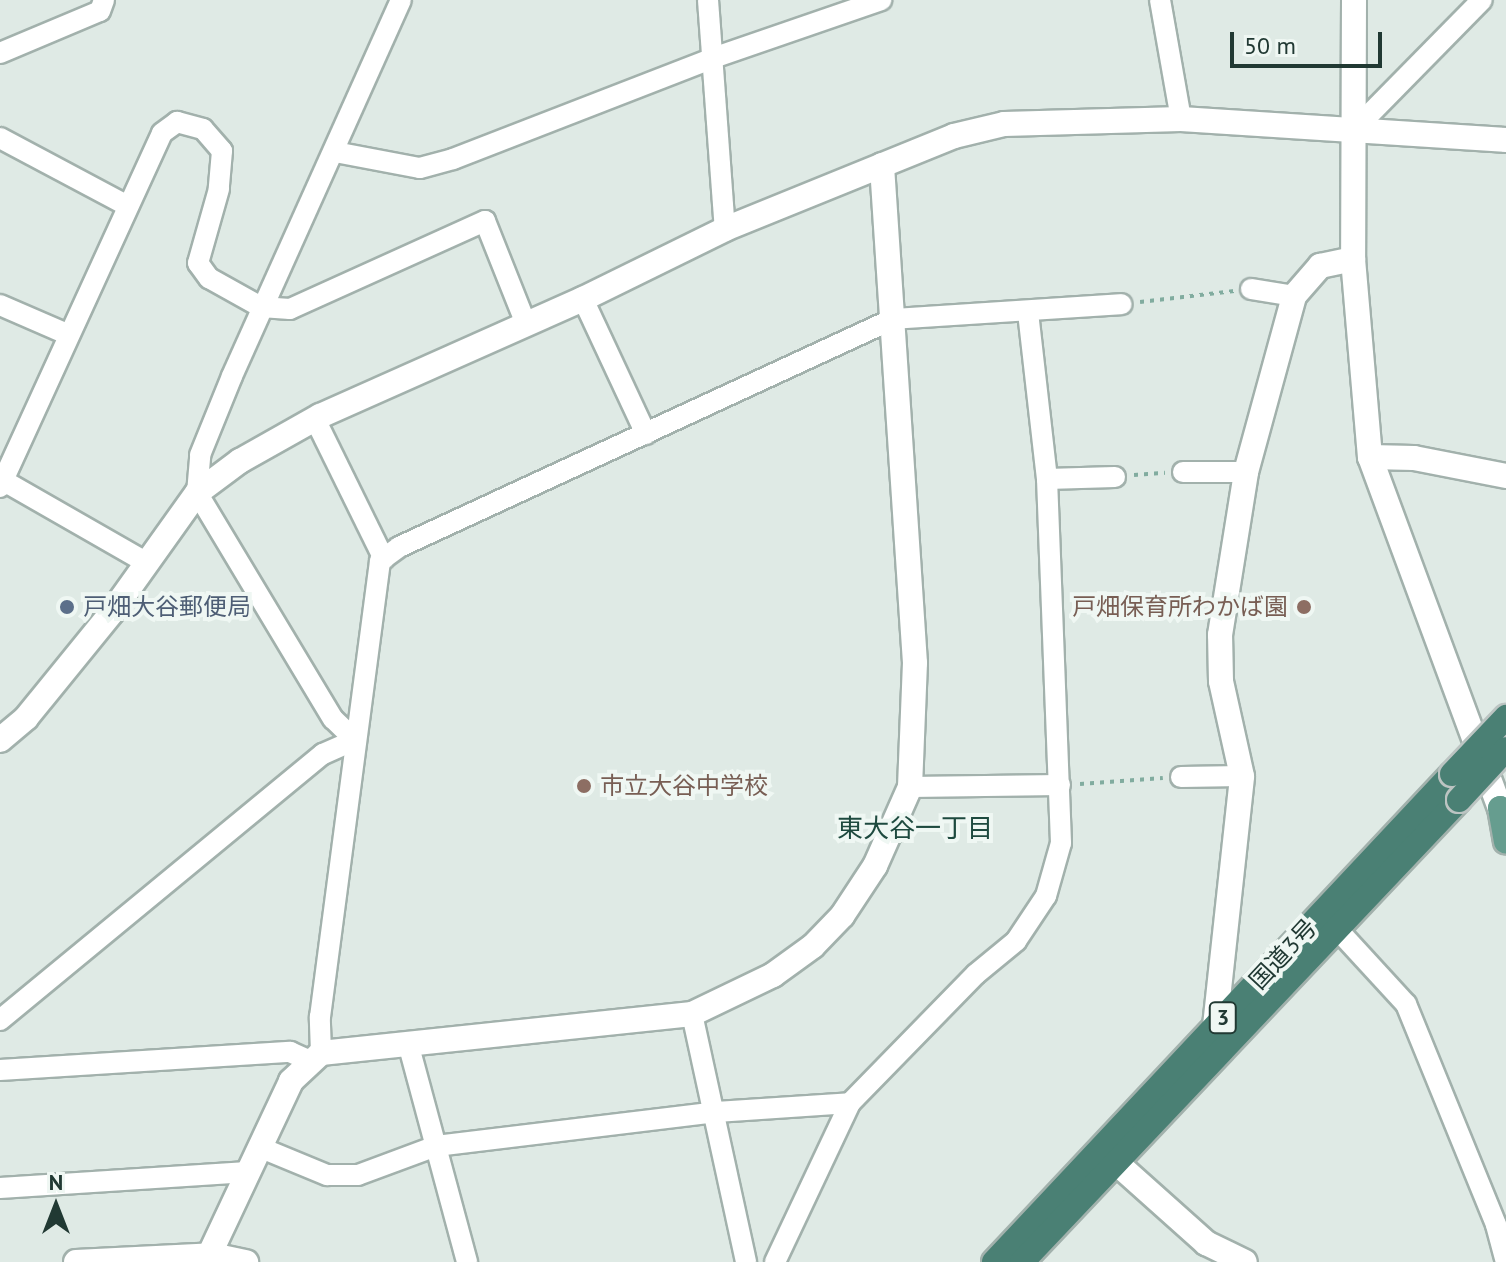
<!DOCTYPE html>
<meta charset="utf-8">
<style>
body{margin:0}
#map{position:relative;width:1506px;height:1262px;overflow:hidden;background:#dfeae5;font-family:"PT Sans","Noto Sans JP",sans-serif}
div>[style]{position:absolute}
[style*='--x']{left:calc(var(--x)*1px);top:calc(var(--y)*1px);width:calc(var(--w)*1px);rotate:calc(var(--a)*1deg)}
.path>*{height:4px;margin-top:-2px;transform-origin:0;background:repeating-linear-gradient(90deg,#81ac9f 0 4px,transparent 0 10px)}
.roads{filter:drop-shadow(2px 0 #a2b1ac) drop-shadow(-2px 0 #a2b1ac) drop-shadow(0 2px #a2b1ac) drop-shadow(0 -2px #a2b1ac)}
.minor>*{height:20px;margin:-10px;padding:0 10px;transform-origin:10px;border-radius:10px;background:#fff}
.tertiary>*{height:24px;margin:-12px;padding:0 12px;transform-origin:12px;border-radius:12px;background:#fff}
.primary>*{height:24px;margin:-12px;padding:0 12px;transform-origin:12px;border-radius:12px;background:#669d8f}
.trunk>*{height:24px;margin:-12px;padding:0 12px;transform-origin:12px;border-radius:12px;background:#4a8074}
.bridges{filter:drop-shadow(2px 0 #bcc4c2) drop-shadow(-2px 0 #bcc4c2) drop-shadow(0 2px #bcc4c2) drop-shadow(0 -2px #bcc4c2)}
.trunk-bridge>*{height:24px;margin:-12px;padding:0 12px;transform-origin:12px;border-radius:12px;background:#4a8074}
.dots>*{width:22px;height:22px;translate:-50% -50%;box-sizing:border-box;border:4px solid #eff7f3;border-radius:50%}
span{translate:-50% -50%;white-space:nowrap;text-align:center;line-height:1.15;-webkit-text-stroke:8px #eff7f3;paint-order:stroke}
.shield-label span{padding:2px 6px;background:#eff7f3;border:2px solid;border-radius:6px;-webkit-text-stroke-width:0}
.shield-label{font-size:22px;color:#213933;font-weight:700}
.service-label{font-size:24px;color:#4e5e75}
.left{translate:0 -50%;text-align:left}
.education-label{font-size:24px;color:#785e54}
.right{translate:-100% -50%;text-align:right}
.street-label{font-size:24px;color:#213933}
.neighbourhood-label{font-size:26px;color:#1e4a3f}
.north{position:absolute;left:16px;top:1166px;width:80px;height:80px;-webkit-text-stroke:6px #eff7f3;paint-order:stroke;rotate:0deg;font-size:22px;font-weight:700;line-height:32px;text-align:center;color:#213933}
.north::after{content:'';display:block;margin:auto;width:28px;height:36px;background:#213933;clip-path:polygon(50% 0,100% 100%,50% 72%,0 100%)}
.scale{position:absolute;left:1230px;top:32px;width:152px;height:36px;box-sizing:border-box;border:4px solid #213933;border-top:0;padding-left:10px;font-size:24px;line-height:28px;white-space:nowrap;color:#213933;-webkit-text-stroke:6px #eff7f3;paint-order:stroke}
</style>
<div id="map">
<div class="path">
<div style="--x:1140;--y:302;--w:95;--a:-6.7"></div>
<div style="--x:1134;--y:475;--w:31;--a:-4"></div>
<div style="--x:1080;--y:784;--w:83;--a:-4.1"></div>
</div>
<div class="roads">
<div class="minor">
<div style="--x:708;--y:0;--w:230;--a:85.8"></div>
<div style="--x:1160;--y:0;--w:121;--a:80"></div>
<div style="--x:0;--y:53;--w:108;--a:-22.8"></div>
<div style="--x:100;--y:11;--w:12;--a:-70"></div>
<div style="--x:1357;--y:127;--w:178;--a:-45.5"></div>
<div style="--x:0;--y:138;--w:145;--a:28"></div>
<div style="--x:335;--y:152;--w:86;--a:10.7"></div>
<div style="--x:420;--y:168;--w:34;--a:-15"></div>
<div style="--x:453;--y:159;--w:279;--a:-21.2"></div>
<div style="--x:713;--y:58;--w:178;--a:-19"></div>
<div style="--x:1251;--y:289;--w:44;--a:9.2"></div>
<div style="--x:583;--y:299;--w:149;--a:65"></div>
<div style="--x:0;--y:305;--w:73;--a:23.4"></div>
<div style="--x:315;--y:419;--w:156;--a:63.8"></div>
<div style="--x:1183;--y:472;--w:63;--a:0"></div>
<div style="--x:1047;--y:479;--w:68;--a:-1.7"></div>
<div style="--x:4;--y:481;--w:165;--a:29.8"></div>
<div style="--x:0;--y:487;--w:389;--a:-65.4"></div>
<div style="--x:162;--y:133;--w:19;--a:-36"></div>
<div style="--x:177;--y:122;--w:27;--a:15"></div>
<div style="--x:203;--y:129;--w:29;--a:49"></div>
<div style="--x:222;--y:151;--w:38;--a:95"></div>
<div style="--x:219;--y:189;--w:77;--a:105.8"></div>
<div style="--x:198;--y:263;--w:19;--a:54"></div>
<div style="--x:209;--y:278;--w:60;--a:29.1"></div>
<div style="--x:261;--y:307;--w:29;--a:4"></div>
<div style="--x:290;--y:309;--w:214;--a:-24.3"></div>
<div style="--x:485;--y:221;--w:111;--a:68.3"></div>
<div style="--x:355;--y:740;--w:30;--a:-136"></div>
<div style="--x:333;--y:719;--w:264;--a:-121"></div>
<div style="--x:197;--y:493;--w:38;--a:-85"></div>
<div style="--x:200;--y:455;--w:85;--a:-67.9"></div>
<div style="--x:232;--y:376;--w:412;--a:-65.8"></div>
<div style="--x:1181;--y:777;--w:61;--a:-0.9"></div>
<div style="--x:910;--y:787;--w:150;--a:-0.8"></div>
<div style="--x:1337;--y:929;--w:102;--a:47.4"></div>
<div style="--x:1406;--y:1004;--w:239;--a:67.8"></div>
<div style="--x:1496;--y:1225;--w:38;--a:75"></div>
<div style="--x:692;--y:1014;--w:254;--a:77.7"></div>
<div style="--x:0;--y:1020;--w:418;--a:-39.5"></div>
<div style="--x:323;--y:754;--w:35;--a:-24"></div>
<div style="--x:408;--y:1043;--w:227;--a:74.9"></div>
<div style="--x:321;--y:1053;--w:36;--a:-92"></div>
<div style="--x:320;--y:1017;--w:460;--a:-82.5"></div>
<div style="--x:380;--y:561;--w:24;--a:-36"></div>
<div style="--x:399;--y:547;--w:544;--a:-24.78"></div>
<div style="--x:893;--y:319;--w:229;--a:-3.7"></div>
<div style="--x:0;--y:1070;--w:291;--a:-3.6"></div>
<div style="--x:290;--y:1052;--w:22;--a:24"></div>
<div style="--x:259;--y:1147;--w:74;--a:22.4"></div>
<div style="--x:327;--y:1175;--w:31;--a:0"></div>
<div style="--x:358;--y:1175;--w:83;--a:-20.4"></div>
<div style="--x:436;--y:1146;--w:282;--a:-6.9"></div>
<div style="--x:716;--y:1112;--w:134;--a:-3.8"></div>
<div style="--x:0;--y:1188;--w:248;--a:-3.7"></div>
<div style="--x:775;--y:1262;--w:176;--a:-64.7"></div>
<div style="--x:850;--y:1103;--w:180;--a:-45.7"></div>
<div style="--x:976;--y:974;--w:52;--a:-39.5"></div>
<div style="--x:1016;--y:941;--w:54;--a:-56.3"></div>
<div style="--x:1046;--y:896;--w:55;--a:-74.2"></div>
<div style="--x:1061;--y:843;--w:364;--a:-92.2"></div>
<div style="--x:1047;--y:479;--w:168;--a:-96.5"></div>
</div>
<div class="tertiary">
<div style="--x:1354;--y:0;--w:259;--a:90.2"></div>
<div style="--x:1353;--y:259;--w:199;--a:85.1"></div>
<div style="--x:1370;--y:457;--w:374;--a:69.7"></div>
<div style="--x:1370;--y:457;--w:44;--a:1.3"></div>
<div style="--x:1414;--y:458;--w:94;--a:11.1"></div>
<div style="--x:0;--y:740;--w:34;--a:-40"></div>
<div style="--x:26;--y:718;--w:136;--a:-50.9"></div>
<div style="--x:112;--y:612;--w:146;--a:-54.5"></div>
<div style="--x:197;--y:493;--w:54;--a:-36.7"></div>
<div style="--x:240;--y:461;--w:92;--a:-29.4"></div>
<div style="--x:320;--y:416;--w:288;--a:-24"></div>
<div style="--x:583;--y:299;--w:158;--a:-26.2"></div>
<div style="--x:725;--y:229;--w:247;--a:-22.1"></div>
<div style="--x:954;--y:136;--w:51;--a:-13.5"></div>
<div style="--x:1004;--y:124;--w:177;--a:-1.6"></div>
<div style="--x:1181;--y:119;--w:326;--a:3.7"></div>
<div style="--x:1215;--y:1026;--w:251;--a:-83.8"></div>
<div style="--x:1242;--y:776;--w:97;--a:-102.5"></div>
<div style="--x:1221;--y:681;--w:46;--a:-91.2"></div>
<div style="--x:1220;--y:635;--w:165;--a:-80.9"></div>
<div style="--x:1246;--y:472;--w:182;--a:-74.7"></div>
<div style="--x:1294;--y:296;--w:40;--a:-49"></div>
<div style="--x:1320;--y:266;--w:34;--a:-12"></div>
<div style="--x:1102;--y:1150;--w:140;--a:41.8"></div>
<div style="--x:1206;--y:1243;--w:43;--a:26"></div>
<div style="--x:76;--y:1262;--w:136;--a:-2.9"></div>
<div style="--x:212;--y:1255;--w:35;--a:12"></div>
<div style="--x:206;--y:1262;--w:200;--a:-64.8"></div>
<div style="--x:291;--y:1081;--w:41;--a:-43"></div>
<div style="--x:321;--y:1053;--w:373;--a:-6"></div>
<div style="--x:692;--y:1014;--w:90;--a:-25.7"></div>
<div style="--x:773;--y:975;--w:49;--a:-35.9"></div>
<div style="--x:813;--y:946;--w:42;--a:-46"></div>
<div style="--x:842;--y:916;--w:60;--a:-56.6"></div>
<div style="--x:875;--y:866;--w:86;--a:-66.1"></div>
<div style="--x:910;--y:787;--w:124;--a:-87.7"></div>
<div style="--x:915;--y:663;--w:499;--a:-93.8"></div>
</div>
<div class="primary">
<div style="--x:1506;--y:812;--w:7;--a:-146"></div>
<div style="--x:1500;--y:808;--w:34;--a:80"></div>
</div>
<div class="trunk">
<div style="--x:994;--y:1262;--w:669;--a:-46.82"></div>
<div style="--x:1022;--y:1262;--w:636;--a:-46.59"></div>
</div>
</div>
<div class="bridges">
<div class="trunk-bridge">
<div style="--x:1452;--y:774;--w:79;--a:-46.5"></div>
<div style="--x:1459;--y:800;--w:69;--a:-47.3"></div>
</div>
</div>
<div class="dots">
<div style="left:67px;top:607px;background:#5c6f8a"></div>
<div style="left:1304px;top:607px;background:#8d6e63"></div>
<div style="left:584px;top:786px;background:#8d6e63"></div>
</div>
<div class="shield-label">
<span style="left:1223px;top:1018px">3</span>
</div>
<div class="service-label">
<span class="left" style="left:83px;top:607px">戸畑大谷郵便局</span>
</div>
<div class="education-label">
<span class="right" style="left:1288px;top:607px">戸畑保育所わかば園</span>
<span class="left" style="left:600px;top:786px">市立大谷中学校</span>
</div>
<div class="street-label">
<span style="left:1283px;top:954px;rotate:-47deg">国道3号</span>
</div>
<div class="neighbourhood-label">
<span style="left:915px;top:828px">東大谷一丁目</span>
</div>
<div class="north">N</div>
<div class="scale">50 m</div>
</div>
